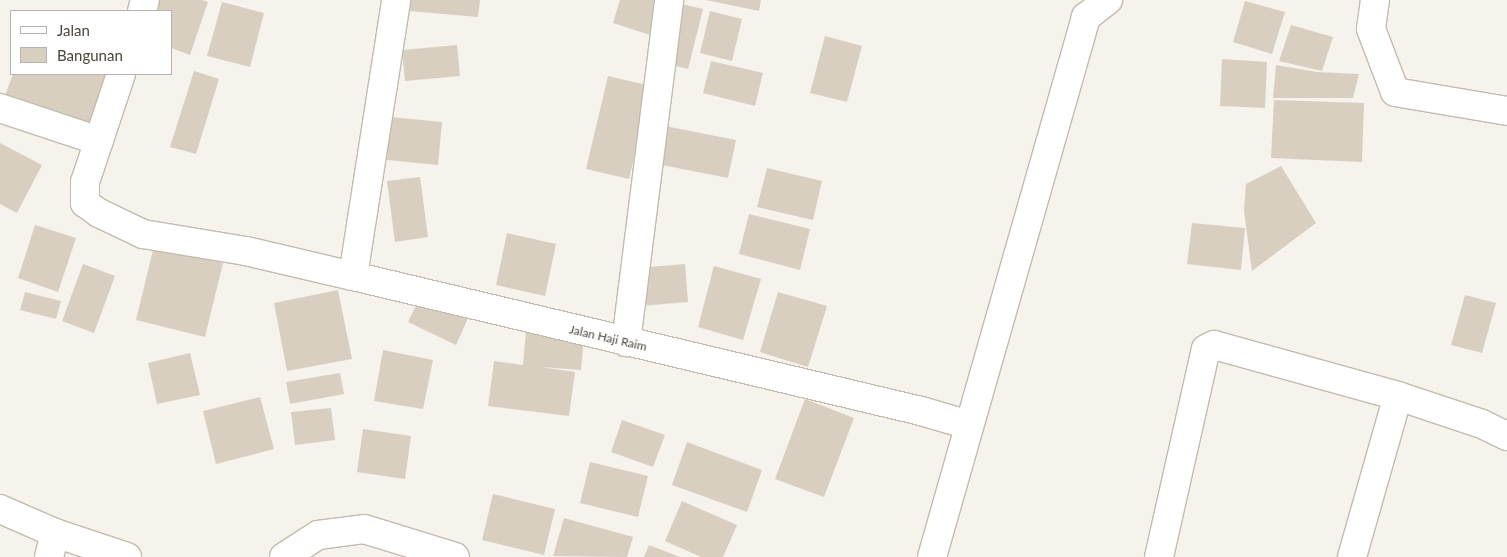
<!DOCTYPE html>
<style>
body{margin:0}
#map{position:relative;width:1507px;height:557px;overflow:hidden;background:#f6f3ec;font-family:Lato,sans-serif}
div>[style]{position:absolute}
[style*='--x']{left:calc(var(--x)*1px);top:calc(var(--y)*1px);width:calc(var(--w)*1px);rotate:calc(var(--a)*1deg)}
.building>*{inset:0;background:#d8cfc1}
.roads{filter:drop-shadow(1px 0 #c2bbae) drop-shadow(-1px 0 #c2bbae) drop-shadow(0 1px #c2bbae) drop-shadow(0 -1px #c2bbae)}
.street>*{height:28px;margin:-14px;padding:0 14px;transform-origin:14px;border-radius:14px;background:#fff}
span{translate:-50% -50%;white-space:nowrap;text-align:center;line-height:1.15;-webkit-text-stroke:4px #fff;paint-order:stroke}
.street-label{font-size:12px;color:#4b4439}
.legend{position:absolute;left:10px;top:10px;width:162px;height:65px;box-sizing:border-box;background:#fff;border:1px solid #b7b4b0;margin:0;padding:6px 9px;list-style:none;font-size:15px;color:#4b4439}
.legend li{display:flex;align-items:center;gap:10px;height:25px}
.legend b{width:25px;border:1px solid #b7b4b0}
</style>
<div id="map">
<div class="building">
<div style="clip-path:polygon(152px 0,202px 0,208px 2px,190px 55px,171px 48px,171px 11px,148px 11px)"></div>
<div style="clip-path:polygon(410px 0,480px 0,478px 17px,409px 11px)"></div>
<div style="clip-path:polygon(620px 0,661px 0,650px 35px,613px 23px)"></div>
<div style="clip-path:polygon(706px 0,761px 0,759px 11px)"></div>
<div style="clip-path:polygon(1245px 1px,1285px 12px,1272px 54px,1233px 42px)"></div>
<div style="clip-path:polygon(222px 2px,264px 13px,250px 67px,207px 56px)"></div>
<div style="clip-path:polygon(677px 3px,703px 9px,688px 69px,662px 63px)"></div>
<div style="clip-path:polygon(710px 11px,742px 19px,732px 61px,700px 53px)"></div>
<div style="clip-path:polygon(1291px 25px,1333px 37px,1322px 71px,1279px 61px)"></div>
<div style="clip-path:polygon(825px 36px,862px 46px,847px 102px,810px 93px)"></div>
<div style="clip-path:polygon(457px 45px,460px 76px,405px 81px,402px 50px)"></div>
<div style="clip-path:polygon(1222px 59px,1267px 62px,1265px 108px,1220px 106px)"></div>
<div style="clip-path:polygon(711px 61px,763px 73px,755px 106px,703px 93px)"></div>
<div style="clip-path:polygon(1276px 65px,1317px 72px,1359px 74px,1353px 98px,1273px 98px)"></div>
<div style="clip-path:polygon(194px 71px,219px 79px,196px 154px,170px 147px)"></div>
<div style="clip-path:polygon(13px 74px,119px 74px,98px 134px,3px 101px)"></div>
<div style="clip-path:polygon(608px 76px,651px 86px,629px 179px,586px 169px)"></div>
<div style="clip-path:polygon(1274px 100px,1364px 103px,1362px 162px,1271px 158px)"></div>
<div style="clip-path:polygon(391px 117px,442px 122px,438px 165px,387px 160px)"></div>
<div style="clip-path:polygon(665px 126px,736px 140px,728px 178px,657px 164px)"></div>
<div style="clip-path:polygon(0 143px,42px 165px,17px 213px,0 204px)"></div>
<div style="clip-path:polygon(1281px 166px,1316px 223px,1252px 271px,1244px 211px,1246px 184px)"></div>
<div style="clip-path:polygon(767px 168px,822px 181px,813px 220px,757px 207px)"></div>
<div style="clip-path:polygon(420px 177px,428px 237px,395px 242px,387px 181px)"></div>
<div style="clip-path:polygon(749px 214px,810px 229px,800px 270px,739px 254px)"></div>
<div style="clip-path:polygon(1192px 223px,1245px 228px,1241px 270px,1187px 264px)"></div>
<div style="clip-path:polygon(35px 225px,76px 238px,58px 292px,18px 278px)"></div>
<div style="clip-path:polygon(507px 233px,556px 244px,545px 296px,496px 285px)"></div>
<div style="clip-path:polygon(154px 246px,223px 263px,205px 337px,136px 320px)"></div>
<div style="clip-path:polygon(83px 264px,115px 276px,94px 333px,62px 321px)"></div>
<div style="clip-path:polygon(685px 264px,688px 302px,640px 306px,637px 268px)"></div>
<div style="clip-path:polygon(714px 266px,761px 279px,743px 340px,698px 327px)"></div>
<div style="clip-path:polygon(338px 290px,352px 359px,287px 371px,274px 303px)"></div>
<div style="clip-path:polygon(25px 292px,61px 301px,56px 319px,20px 310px)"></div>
<div style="clip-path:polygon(778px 292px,827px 306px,808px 367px,760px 352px)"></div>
<div style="clip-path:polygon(422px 293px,469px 316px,456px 345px,408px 322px)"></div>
<div style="clip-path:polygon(1465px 295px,1496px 303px,1482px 353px,1451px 345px)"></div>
<div style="clip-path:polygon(526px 331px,584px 336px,581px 370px,540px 367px,575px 372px,569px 416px,488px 406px,494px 361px,523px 365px)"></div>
<div style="clip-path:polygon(383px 350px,433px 360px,423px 409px,374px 401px)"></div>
<div style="clip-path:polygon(190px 353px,200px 395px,157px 404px,148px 363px)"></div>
<div style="clip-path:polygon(340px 373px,344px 394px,290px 404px,286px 382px)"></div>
<div style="clip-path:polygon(260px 397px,274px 449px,216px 464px,203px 411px)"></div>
<div style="clip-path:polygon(805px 399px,854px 418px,824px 497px,775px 479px)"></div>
<div style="clip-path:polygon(331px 408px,335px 440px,295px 445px,291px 412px)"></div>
<div style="clip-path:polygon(622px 420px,665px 435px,653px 467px,611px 452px)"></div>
<div style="clip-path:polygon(363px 429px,411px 436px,405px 479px,357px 472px)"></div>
<div style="clip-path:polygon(687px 442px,762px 470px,747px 512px,672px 485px)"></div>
<div style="clip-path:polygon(590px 462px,648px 476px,638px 517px,580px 503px)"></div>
<div style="clip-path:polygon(493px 494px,555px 509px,544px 555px,482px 540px)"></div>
<div style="clip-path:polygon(682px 501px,737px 525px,723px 557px,701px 557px,665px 541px)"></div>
<div style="clip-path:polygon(564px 518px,633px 537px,627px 557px,553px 556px)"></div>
<div style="clip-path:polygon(649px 545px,680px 557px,644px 557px)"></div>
</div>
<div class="roads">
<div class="street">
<div style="--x:1375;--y:0;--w:29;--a:98"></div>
<div style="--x:1371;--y:29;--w:67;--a:69.1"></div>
<div style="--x:1395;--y:92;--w:114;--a:9.6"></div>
<div style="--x:142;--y:11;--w:11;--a:-75"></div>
<div style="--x:121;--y:74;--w:114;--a:108.4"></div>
<div style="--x:85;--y:182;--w:21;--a:90"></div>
<div style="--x:85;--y:203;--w:17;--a:36"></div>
<div style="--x:99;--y:213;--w:49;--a:25.5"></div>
<div style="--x:143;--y:234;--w:104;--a:9.4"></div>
<div style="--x:246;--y:251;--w:110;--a:13.2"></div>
<div style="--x:353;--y:276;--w:584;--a:13.37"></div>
<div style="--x:921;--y:411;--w:50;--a:16.3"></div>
<div style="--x:0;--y:108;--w:104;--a:18.4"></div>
<div style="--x:353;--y:276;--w:279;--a:-81.1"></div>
<div style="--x:626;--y:342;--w:345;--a:-82.8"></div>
<div style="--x:0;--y:509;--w:60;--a:23.6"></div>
<div style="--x:55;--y:533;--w:76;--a:18.4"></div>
<div style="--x:49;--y:557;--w:25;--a:-76"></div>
<div style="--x:284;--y:557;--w:40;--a:-32.9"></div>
<div style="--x:318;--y:535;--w:46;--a:-7.4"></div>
<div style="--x:364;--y:529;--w:95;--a:17.1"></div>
<div style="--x:932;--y:557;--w:562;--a:-74.08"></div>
<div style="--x:1086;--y:17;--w:28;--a:-38"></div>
<div style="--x:1159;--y:557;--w:213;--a:-77.3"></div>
<div style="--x:1206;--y:349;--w:9;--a:-27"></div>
<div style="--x:1214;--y:345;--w:191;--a:15.5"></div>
<div style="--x:1398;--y:396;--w:89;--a:18.4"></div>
<div style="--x:1482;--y:424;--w:28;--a:26"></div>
<div style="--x:1352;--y:557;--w:167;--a:-74.1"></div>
</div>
</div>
<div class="street-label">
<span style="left:608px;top:338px;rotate:13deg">Jalan Haji Raim</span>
</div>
<ul class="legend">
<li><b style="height:6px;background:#fff"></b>Jalan</li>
<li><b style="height:14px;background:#d8cfc1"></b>Bangunan</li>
</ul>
</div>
